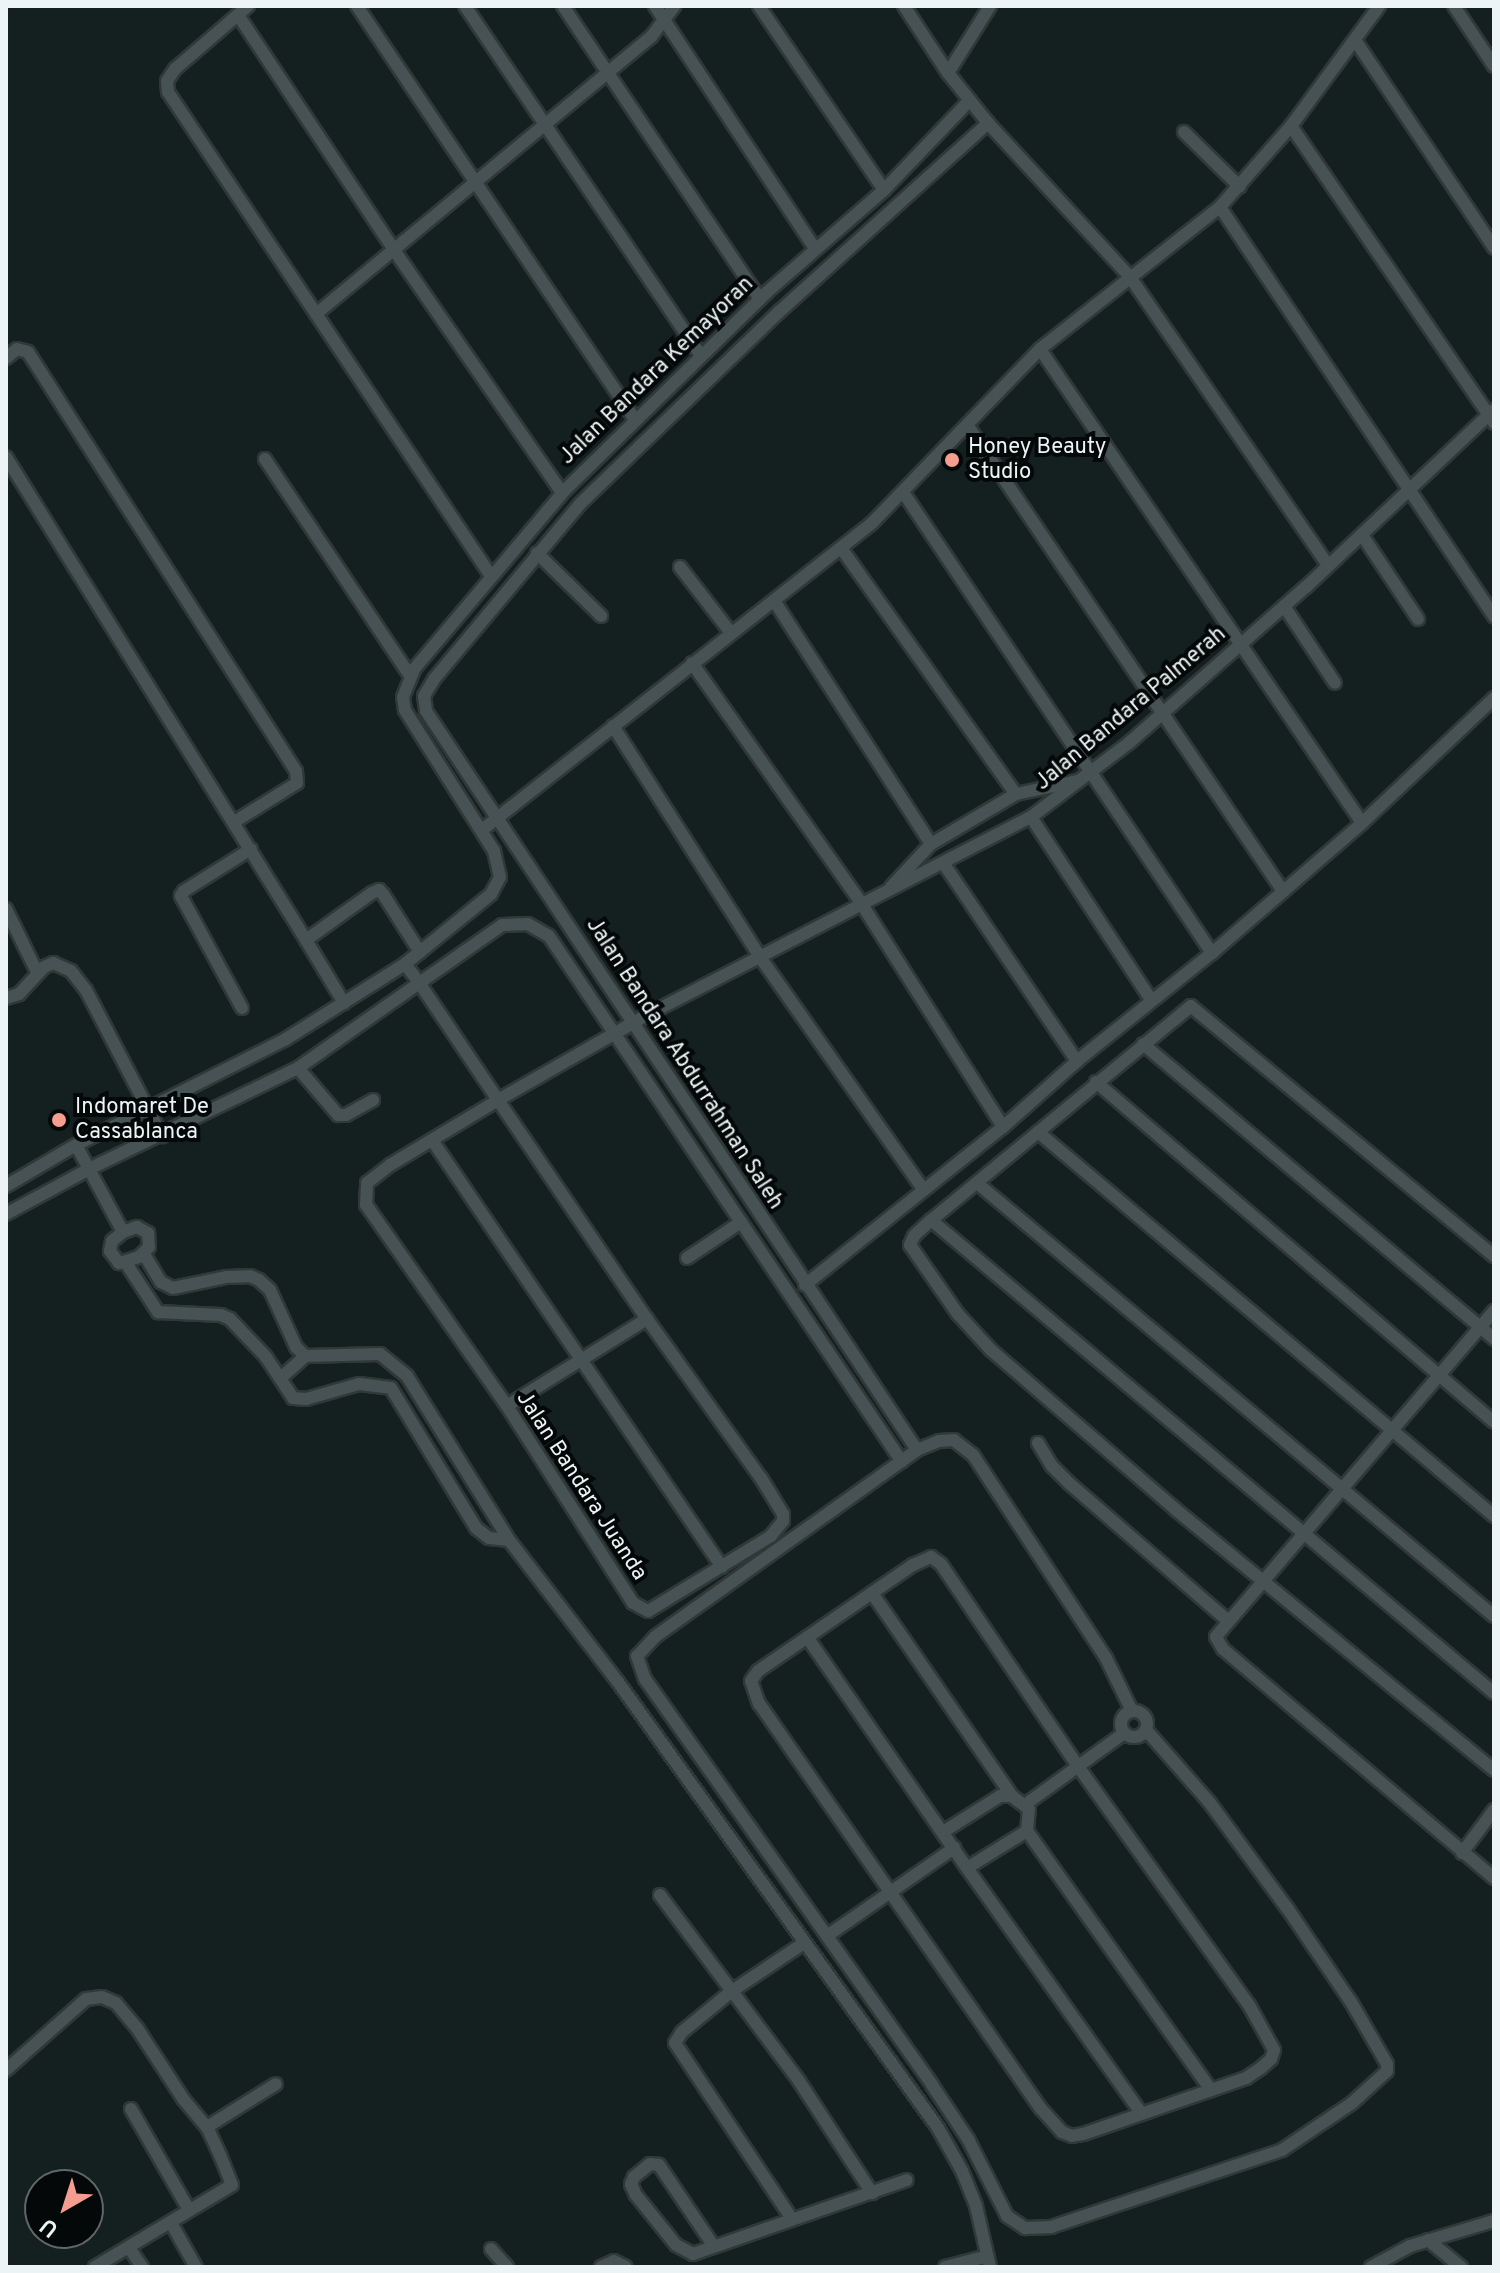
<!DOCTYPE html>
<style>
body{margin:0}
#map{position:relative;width:1500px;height:2273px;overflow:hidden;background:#141f20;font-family:Overpass,sans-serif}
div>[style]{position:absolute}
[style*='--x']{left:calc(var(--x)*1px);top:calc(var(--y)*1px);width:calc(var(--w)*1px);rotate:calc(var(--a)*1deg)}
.roads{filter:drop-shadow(2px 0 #313838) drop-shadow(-2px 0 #313838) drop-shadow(0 2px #313838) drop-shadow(0 -2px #313838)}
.minor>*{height:12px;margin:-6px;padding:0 6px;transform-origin:6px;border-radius:6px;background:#465253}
.minor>.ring{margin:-6px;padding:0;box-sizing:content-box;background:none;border:12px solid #465253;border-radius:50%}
.dots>*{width:22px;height:22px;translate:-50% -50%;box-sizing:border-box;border:4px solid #040808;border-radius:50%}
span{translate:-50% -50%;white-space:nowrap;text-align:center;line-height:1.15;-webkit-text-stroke:8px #040808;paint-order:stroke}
.street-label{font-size:22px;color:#edf4f5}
.poi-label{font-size:22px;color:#edf4f5}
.left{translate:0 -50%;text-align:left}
.frame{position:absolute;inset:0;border:8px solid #edf4f5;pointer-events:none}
.north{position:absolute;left:24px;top:2169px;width:80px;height:80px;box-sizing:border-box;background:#040808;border:2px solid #616667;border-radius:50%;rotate:219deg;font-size:22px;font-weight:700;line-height:32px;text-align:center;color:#edf4f5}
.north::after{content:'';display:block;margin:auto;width:28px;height:36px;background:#f59d8e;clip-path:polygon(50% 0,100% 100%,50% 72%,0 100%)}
</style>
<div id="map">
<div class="roads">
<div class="minor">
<div style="--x:248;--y:6;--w:96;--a:139.2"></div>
<div style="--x:175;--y:69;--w:14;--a:124"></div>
<div style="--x:167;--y:81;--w:11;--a:85"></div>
<div style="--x:168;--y:92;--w:582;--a:56.28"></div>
<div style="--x:357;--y:6;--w:499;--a:56.1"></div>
<div style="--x:465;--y:6;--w:422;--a:56"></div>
<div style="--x:563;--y:6;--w:353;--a:56.1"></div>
<div style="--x:655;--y:6;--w:291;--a:56.6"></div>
<div style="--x:759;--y:6;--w:222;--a:55.8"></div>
<div style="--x:904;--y:6;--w:80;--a:56.7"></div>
<div style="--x:948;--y:73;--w:64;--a:51.3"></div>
<div style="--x:988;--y:123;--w:209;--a:47.3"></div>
<div style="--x:1130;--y:277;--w:349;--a:55.5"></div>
<div style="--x:1454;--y:6;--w:72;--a:56.3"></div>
<div style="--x:238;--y:15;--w:282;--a:56.4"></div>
<div style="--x:394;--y:250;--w:295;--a:55.3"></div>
<div style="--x:1355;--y:40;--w:250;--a:56.2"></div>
<div style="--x:948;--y:73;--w:79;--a:-57.9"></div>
<div style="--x:1291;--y:126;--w:360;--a:55.6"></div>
<div style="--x:1184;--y:132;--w:78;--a:44.5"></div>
<div style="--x:1220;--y:207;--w:493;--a:56.2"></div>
<div style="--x:316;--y:314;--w:435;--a:-39.6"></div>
<div style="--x:651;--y:37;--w:39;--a:-53"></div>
<div style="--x:1040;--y:349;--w:573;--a:55.81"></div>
<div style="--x:6;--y:358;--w:14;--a:-39"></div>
<div style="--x:17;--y:349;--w:11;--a:15"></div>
<div style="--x:28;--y:352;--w:497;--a:57.4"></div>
<div style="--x:296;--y:771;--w:12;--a:85"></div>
<div style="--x:297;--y:783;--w:74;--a:148.2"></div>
<div style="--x:968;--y:426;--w:562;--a:55.89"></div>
<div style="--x:6;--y:457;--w:569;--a:58.15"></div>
<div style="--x:265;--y:459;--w:261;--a:56.2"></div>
<div style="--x:903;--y:492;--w:555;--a:56.17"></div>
<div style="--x:1362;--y:535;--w:101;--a:56.3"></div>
<div style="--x:841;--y:548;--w:302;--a:54.6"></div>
<div style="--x:537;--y:553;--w:90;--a:44.5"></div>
<div style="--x:680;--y:567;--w:83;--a:52.3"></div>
<div style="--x:775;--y:602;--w:288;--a:57.2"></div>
<div style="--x:1284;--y:606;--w:92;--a:56.5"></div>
<div style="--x:692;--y:663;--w:294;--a:54.8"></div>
<div style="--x:861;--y:903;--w:265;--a:57.6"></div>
<div style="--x:424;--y:696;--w:15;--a:82"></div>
<div style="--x:426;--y:711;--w:887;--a:56.4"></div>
<div style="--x:424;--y:696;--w:21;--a:-59"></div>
<div style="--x:435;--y:678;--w:226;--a:-50.2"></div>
<div style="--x:580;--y:504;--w:277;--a:-44"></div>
<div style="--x:779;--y:312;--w:282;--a:-42.1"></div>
<div style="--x:403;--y:697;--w:31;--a:-68"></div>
<div style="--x:415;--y:668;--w:233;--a:-49.9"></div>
<div style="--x:565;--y:490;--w:283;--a:-44.4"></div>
<div style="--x:767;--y:292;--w:155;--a:-41.1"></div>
<div style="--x:884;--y:190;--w:124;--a:-46.3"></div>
<div style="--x:613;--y:726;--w:274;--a:57.5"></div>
<div style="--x:760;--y:957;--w:284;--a:54.9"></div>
<div style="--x:1031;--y:817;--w:219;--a:56.7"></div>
<div style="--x:482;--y:830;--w:496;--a:-38.2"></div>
<div style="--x:872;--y:523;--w:242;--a:-46"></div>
<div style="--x:1040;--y:349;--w:229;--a:-38.3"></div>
<div style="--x:1220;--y:207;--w:108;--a:-48.8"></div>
<div style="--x:1291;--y:126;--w:149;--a:-53.7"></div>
<div style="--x:944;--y:864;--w:238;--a:56"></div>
<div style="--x:891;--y:887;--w:59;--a:-47.1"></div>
<div style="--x:931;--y:844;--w:99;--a:-30.5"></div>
<div style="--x:1016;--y:794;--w:62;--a:-12"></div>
<div style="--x:6;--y:909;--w:70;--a:63.8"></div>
<div style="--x:405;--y:964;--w:25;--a:53"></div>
<div style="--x:420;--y:984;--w:140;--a:56.1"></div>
<div style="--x:498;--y:1100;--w:265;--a:55.8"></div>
<div style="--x:647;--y:1319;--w:196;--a:54.4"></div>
<div style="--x:761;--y:1478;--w:42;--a:58.6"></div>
<div style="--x:783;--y:1514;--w:7;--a:90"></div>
<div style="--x:783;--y:1521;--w:19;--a:129"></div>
<div style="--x:771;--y:1536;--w:144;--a:148.6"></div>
<div style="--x:648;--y:1611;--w:17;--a:-152"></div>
<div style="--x:633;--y:1603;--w:234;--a:-122.6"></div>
<div style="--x:507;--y:1406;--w:246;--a:-125"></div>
<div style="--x:366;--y:1205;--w:22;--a:-87"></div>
<div style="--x:367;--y:1183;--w:29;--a:-38"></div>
<div style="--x:390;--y:1165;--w:126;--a:-31"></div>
<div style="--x:498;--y:1100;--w:174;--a:-29.7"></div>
<div style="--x:649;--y:1014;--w:430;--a:-27.3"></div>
<div style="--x:1031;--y:817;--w:124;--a:-37.1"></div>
<div style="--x:1130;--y:742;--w:235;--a:-41.4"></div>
<div style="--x:1306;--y:587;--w:258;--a:-43.3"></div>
<div style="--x:6;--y:998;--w:14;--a:-17"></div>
<div style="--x:19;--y:994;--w:37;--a:-47"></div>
<div style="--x:44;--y:967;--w:10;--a:-24"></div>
<div style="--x:53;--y:963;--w:20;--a:24"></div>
<div style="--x:71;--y:971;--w:24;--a:52"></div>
<div style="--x:86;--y:990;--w:165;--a:62.5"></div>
<div style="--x:344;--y:1003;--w:74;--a:-121.1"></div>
<div style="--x:306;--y:940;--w:81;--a:-35.5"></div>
<div style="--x:372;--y:893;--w:8;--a:-23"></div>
<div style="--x:379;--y:890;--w:6;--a:45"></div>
<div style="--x:383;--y:894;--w:69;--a:57.5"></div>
<div style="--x:242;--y:1008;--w:128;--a:-118.6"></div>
<div style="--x:181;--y:896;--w:6;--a:-59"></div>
<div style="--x:184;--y:891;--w:79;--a:-32.1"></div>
<div style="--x:1143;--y:1044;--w:459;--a:40"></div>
<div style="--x:298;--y:1068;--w:62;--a:49.6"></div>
<div style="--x:338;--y:1115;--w:8;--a:0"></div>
<div style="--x:346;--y:1115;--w:31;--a:-29"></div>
<div style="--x:1096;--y:1082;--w:523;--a:40.51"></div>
<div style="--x:1038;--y:1132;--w:596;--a:40.1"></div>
<div style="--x:432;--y:1140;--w:516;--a:55.82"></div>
<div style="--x:76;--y:1145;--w:99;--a:61.6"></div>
<div style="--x:977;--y:1183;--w:674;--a:39.95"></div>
<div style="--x:6;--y:1186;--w:81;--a:-30.4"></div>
<div style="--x:76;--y:1145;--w:235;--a:-26.8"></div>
<div style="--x:286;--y:1039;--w:141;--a:-32.2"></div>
<div style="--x:405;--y:964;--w:111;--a:-39.1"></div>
<div style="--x:491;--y:894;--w:19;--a:-62"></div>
<div style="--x:500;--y:877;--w:27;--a:-103"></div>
<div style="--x:494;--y:851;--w:167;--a:-122.3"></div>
<div style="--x:405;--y:710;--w:13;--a:-99"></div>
<div style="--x:6;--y:1214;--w:97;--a:-28.4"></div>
<div style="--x:91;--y:1168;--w:230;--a:-25.8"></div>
<div style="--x:298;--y:1068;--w:249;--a:-35"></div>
<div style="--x:502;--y:925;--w:26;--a:-2"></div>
<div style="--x:528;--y:924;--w:24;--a:30"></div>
<div style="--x:549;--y:936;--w:633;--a:56.13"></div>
<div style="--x:931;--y:1220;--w:735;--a:40.04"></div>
<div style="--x:137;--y:1227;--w:13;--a:29"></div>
<div style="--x:148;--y:1233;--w:14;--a:86"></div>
<div style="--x:149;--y:1247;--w:14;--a:135"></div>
<div style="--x:139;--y:1257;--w:21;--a:163"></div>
<div style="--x:119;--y:1263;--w:15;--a:-127"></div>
<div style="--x:110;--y:1251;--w:10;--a:-79"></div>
<div style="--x:112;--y:1241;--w:14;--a:-39"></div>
<div style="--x:123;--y:1232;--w:15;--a:-20"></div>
<div style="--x:144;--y:1254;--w:33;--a:59"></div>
<div style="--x:161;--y:1282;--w:13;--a:27"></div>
<div style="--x:173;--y:1288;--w:54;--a:-11.7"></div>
<div style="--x:226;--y:1277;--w:24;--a:-2"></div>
<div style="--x:250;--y:1276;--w:10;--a:24"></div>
<div style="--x:259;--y:1280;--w:15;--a:42"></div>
<div style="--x:270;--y:1290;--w:63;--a:65.5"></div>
<div style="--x:296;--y:1347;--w:13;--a:45"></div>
<div style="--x:305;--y:1356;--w:75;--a:-1.5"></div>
<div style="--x:380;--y:1354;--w:35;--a:39"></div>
<div style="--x:407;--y:1376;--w:193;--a:58.1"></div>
<div style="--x:509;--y:1540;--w:179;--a:52.5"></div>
<div style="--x:618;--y:1682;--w:549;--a:54.34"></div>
<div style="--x:938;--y:2128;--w:49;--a:60.8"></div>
<div style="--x:962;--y:2171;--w:38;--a:68"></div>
<div style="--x:976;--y:2206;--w:63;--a:77.1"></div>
<div style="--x:1494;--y:1256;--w:393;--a:-140.5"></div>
<div style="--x:1191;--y:1006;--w:337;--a:140.5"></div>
<div style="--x:931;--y:1220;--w:23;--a:137"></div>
<div style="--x:914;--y:1236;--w:10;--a:114"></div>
<div style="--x:910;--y:1245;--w:84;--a:55.2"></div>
<div style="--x:958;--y:1314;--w:49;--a:47.5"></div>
<div style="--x:991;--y:1350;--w:243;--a:40.8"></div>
<div style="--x:1175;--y:1509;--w:412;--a:39.3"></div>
<div style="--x:687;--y:1258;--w:65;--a:-33.7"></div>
<div style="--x:126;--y:1263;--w:59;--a:56.9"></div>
<div style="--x:158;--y:1312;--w:63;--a:2.7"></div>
<div style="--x:221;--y:1315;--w:10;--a:24"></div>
<div style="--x:230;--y:1319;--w:52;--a:46.5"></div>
<div style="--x:266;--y:1357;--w:49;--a:56.6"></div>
<div style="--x:293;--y:1398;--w:13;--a:4"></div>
<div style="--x:306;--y:1399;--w:55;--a:-15.8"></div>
<div style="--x:359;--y:1384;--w:32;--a:7"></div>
<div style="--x:391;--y:1388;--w:164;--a:58.7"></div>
<div style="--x:476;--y:1528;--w:16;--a:38"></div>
<div style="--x:489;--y:1538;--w:20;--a:6"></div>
<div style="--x:805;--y:1285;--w:253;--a:-38.6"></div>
<div style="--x:1003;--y:1127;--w:99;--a:-41.7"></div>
<div style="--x:1077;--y:1061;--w:173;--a:-38.7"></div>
<div style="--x:1212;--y:953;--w:198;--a:-40.9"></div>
<div style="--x:1362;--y:823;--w:182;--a:-43.4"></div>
<div style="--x:1494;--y:1311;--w:428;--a:130.5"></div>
<div style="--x:1216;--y:1637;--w:14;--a:60"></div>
<div style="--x:1223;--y:1649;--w:355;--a:40.2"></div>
<div style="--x:282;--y:1377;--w:31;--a:-42"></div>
<div style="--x:507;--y:1406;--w:165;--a:-31.9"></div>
<div style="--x:1038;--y:1443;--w:27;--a:59"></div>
<div style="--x:1052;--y:1466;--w:25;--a:45"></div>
<div style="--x:1070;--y:1484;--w:208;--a:40.9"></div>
<div style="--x:931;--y:1557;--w:12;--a:35"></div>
<div style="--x:941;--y:1564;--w:243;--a:55.9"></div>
<div style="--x:1077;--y:1765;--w:295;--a:54.4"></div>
<div style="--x:1249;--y:2005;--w:51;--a:60.9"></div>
<div style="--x:1274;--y:2050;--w:9;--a:108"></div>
<div style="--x:1271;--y:2059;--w:13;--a:138"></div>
<div style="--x:1261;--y:2068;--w:18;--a:146"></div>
<div style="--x:1246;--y:2078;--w:172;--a:161"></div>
<div style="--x:1083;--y:2134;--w:11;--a:170"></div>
<div style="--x:1072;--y:2136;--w:11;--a:-158"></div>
<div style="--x:1062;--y:2132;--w:31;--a:-132"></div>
<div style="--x:1041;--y:2109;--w:494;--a:-124.8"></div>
<div style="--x:759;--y:1704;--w:24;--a:-109"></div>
<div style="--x:751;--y:1681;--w:12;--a:-55"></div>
<div style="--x:758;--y:1671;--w:188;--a:-34.4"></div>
<div style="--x:913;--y:1565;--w:20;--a:-24"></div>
<div style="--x:872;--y:1593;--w:247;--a:55.4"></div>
<div style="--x:807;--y:1637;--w:281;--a:55.3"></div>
<div style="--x:967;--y:1868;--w:70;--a:-31.7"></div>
<div style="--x:1027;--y:1831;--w:22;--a:-85"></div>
<div style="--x:1029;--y:1809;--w:21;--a:-143"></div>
<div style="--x:1012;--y:1796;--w:12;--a:180"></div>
<div style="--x:1000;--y:1796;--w:67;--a:147.7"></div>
<div class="ring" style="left:1121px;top:1711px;width:14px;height:14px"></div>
<div style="--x:1132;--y:1711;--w:59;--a:-116.1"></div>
<div style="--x:1106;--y:1658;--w:243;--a:-123.2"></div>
<div style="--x:973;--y:1455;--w:24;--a:-142"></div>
<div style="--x:954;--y:1440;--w:15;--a:176"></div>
<div style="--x:939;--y:1441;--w:24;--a:158"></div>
<div style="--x:917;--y:1450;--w:322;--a:144.5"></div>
<div style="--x:655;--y:1637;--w:26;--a:133"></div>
<div style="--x:637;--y:1656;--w:24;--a:71"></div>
<div style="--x:645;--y:1679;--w:497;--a:54.7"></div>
<div style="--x:932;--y:2085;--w:65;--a:56.3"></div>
<div style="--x:968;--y:2139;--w:86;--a:63.1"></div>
<div style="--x:1007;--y:2216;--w:22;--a:34"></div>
<div style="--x:1025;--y:2228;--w:26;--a:-2"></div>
<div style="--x:1051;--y:2227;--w:243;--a:-18.4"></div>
<div style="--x:1282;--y:2150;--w:84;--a:-33.9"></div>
<div style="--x:1352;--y:2103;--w:47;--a:-42.4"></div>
<div style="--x:1387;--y:2071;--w:7;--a:-90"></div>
<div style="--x:1387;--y:2064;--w:72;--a:-120.1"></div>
<div style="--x:1351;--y:2002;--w:114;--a:-124.2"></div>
<div style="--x:1287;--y:1908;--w:130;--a:-126.3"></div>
<div style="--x:1210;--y:1803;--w:97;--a:-131.2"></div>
<div style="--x:1026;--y:1804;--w:121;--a:-35.9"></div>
<div style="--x:1027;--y:1831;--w:318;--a:54.6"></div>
<div style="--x:1462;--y:1853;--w:54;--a:-53.3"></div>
<div style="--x:967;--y:1868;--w:301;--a:54.6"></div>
<div style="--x:660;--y:1895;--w:232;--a:53.2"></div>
<div style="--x:799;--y:2081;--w:134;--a:56.9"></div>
<div style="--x:827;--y:1936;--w:155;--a:-34.7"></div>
<div style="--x:6;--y:2070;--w:107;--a:-41.6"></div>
<div style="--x:86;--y:1999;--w:16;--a:-7"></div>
<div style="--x:102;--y:1997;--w:15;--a:23"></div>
<div style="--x:116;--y:2003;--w:33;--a:50"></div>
<div style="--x:137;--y:2028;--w:86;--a:56.9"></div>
<div style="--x:184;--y:2100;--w:35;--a:50"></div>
<div style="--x:207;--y:2127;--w:31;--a:65"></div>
<div style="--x:220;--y:2155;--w:32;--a:68"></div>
<div style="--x:232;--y:2185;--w:160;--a:149.1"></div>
<div style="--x:131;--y:2109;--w:116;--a:60.1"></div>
<div style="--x:207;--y:2127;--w:81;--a:-31.9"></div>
<div style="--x:792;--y:2219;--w:211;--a:-123.6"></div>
<div style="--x:675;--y:2043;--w:13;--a:-58"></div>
<div style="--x:682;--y:2032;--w:65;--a:-39.4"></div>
<div style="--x:732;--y:1991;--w:87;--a:-33.7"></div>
<div style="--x:171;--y:2223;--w:51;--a:60.4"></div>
<div style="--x:1428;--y:2240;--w:43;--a:39.3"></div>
<div style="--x:713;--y:2245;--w:97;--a:-124"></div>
<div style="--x:659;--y:2165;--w:9;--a:-174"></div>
<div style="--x:650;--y:2164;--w:21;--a:141"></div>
<div style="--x:634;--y:2177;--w:8;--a:113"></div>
<div style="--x:631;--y:2184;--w:12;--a:66"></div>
<div style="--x:636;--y:2195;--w:64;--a:51.3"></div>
<div style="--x:676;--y:2245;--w:19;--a:28"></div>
<div style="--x:693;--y:2254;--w:226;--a:-19.1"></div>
<div style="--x:130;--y:2249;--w:22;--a:56"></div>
<div style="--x:491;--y:2249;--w:24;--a:48"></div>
<div style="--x:601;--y:2267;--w:14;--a:-25"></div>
<div style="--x:614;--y:2261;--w:13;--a:27"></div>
<div style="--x:945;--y:2267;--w:44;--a:-14.3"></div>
<div style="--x:1371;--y:2267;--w:44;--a:-28.3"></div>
<div style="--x:1410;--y:2246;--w:88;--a:-16.6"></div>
</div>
</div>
<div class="dots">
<div style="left:952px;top:460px;background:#f59d8e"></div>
<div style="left:59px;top:1120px;background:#f59d8e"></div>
</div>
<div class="street-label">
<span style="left:657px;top:371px;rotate:-44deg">Jalan Bandara Kemayoran</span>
<span style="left:1131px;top:709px;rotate:-40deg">Jalan Bandara Palmerah</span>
<span style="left:684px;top:1064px;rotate:57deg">Jalan Bandara Abdurrahman Saleh</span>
<span style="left:581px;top:1486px;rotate:57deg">Jalan Bandara Juanda</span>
</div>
<div class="poi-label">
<span class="left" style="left:968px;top:460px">Honey Beauty<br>Studio</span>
<span class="left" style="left:75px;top:1120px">Indomaret De<br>Cassablanca</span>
</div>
<div class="frame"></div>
<div class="north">U</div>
</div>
